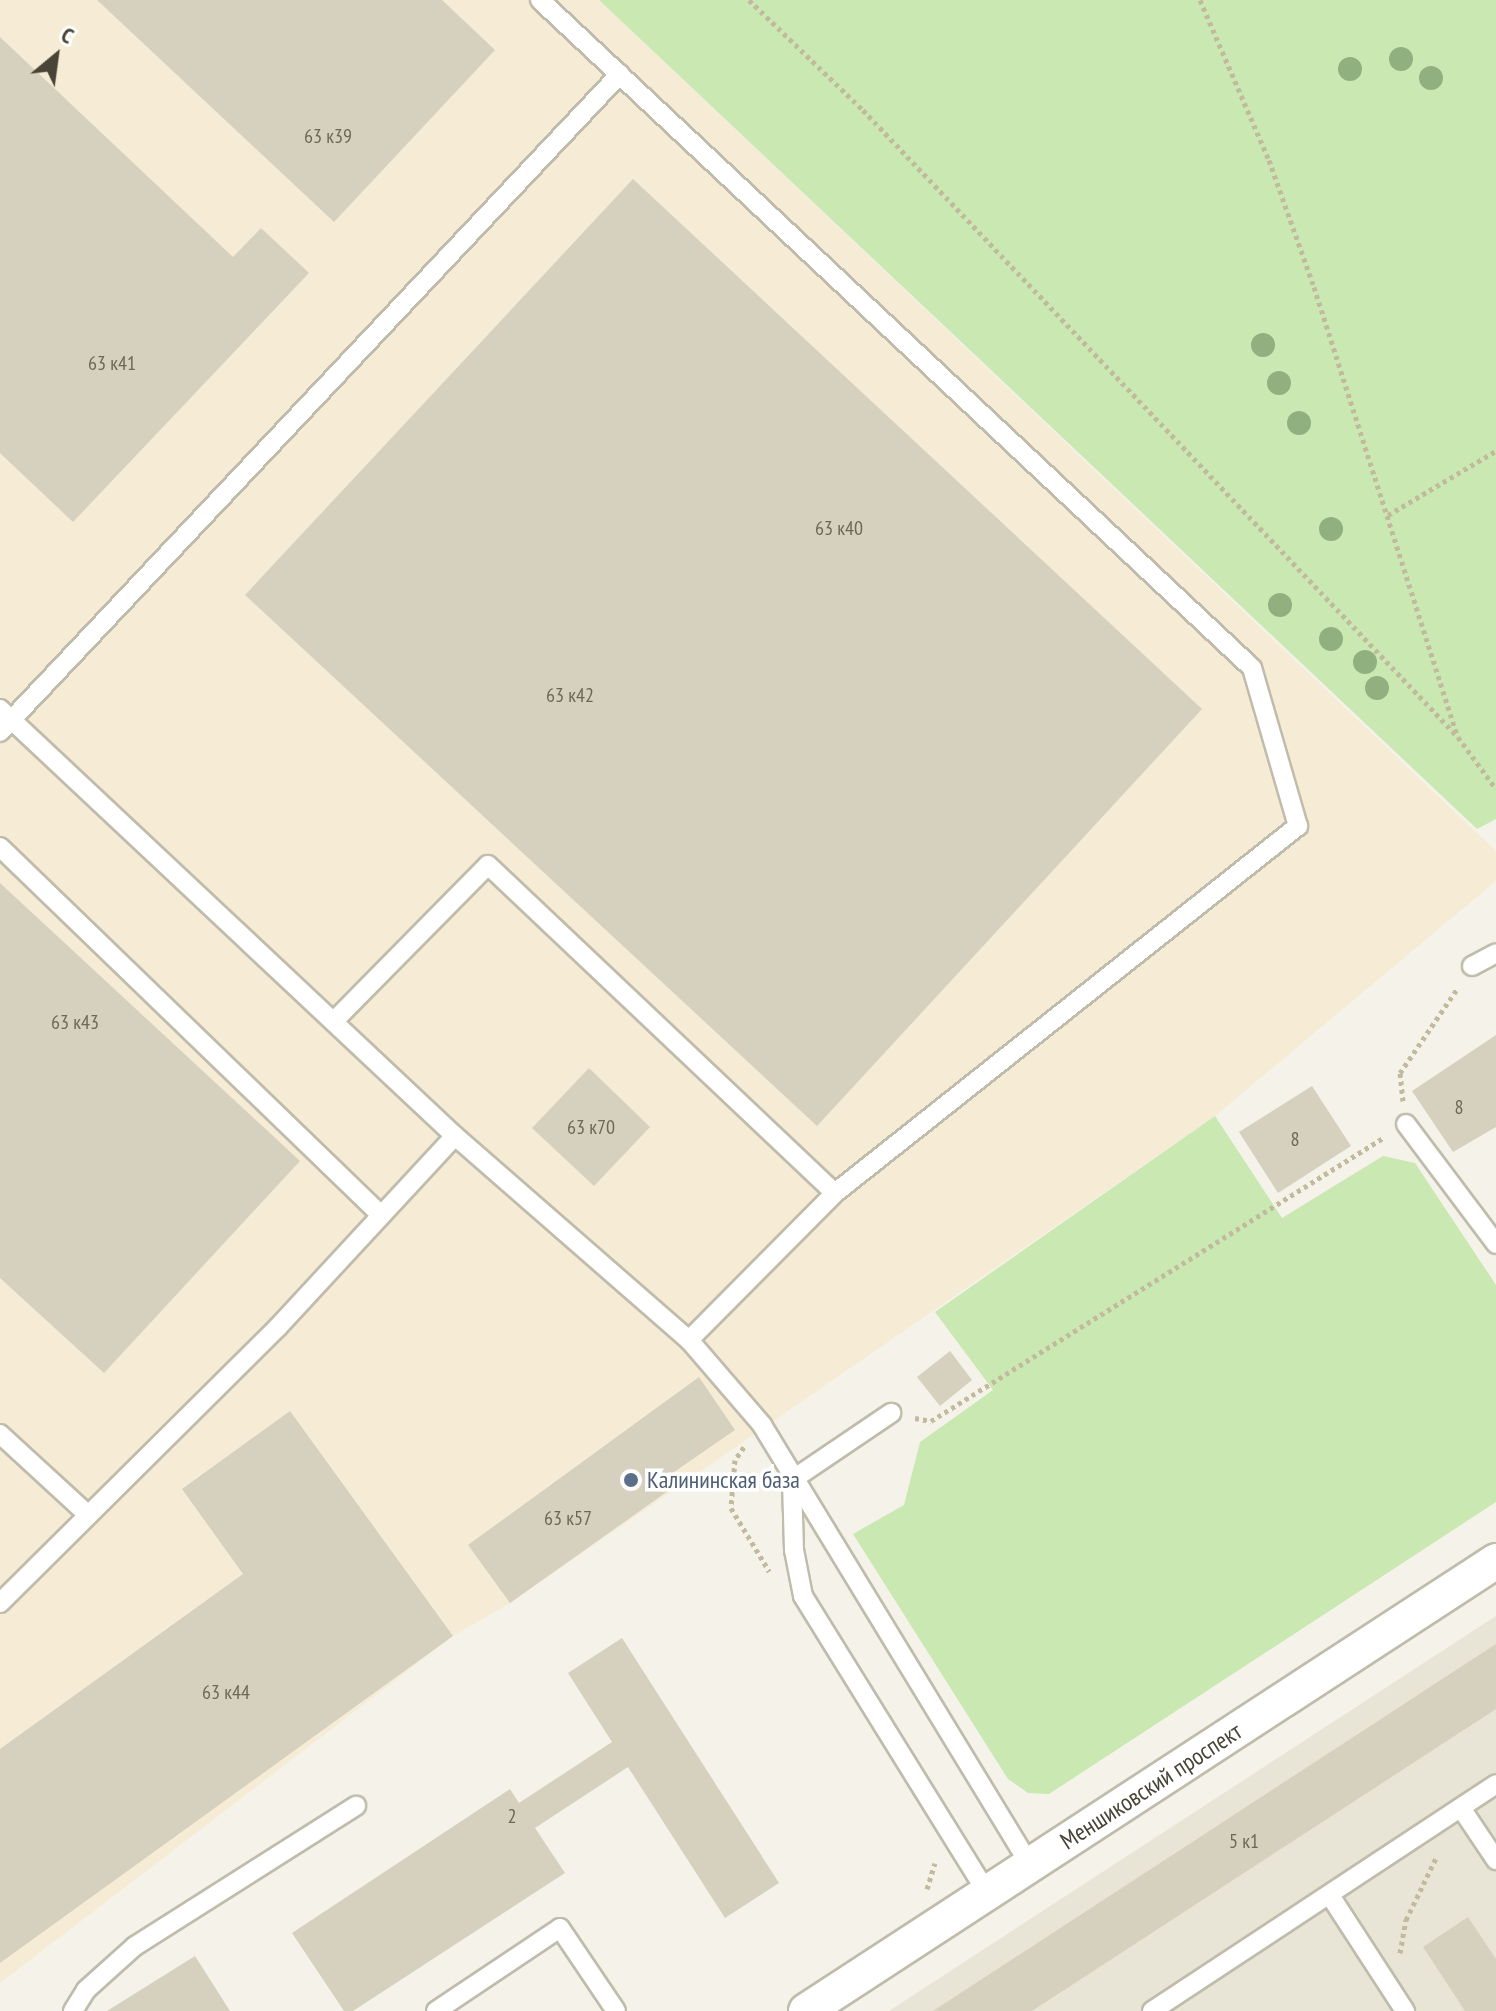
<!DOCTYPE html>
<meta charset="utf-8">
<style>
body{margin:0}
#map{position:relative;width:1496px;height:2011px;overflow:hidden;background:#f4f2e9;font-family:"PT Sans Narrow",sans-serif}
div>[style]{position:absolute}
[style*='--x']{left:calc(var(--x)*1px);top:calc(var(--y)*1px);width:calc(var(--w)*1px);rotate:calc(var(--a)*1deg)}
.residential>*{inset:0;background:#e8e5d7}
.commercial>*{inset:0;background:#f6ecd5}
.green>*{inset:0;background:#c9e8b2}
.building>*{inset:0;background:#d6d0be}
.path>*{height:5px;margin-top:-2.5px;transform-origin:0;background:repeating-linear-gradient(90deg,#c2ba9d 0 4px,transparent 0 8px)}
.roads{filter:drop-shadow(2px 0 #c0bcab) drop-shadow(-2px 0 #c0bcab) drop-shadow(0 2px #c0bcab) drop-shadow(0 -2px #c0bcab)}
.lane>*{height:18px;margin:-9px;padding:0 9px;transform-origin:9px;border-radius:9px;background:#fff}
.street>*{height:34px;margin:-17px;padding:0 17px;transform-origin:17px;border-radius:17px;background:#fff}
.trees>*{width:24px;height:24px;margin:-12px;border-radius:50%;background:#90b080}
.dots>*{width:22px;height:22px;translate:-50% -50%;box-sizing:border-box;border:4px solid #fff;border-radius:50%}
span{translate:-50% -50%;white-space:nowrap;text-align:center;line-height:1.15;-webkit-text-stroke:7px #fff;paint-order:stroke}
.number-label{font-size:20px;color:#6c6759}
.number-label span{-webkit-text-stroke-width:0}
.service-label{font-size:24px;color:#4e5e75}
.left{translate:0 -50%;text-align:left}
.street-label{font-size:24px;color:#484437}
.north{position:absolute;left:16px;top:16px;width:80px;height:80px;-webkit-text-stroke:6px #fff;paint-order:stroke;rotate:29deg;font-size:22px;font-weight:700;line-height:32px;text-align:center;color:#484437}
.north::after{content:'';display:block;margin:auto;width:28px;height:36px;background:#484437;clip-path:polygon(50% 0,100% 100%,50% 72%,0 100%)}
</style>
<div id="map">
<div class="residential">
<div style="clip-path:polygon(1496px 1616px,1496px 2011px,889px 2011px)"></div>
</div>
<div class="commercial">
<div style="clip-path:polygon(0 0,599px 0,1496px 851px,1496px 881px,1215px 1116px,510px 1603px,453px 1636px,0 1983px)"></div>
</div>
<div class="green">
<div style="clip-path:polygon(599px 0,1496px 0,1496px 819px,1477px 829px)"></div>
<div style="clip-path:polygon(1215px 1116px,1282px 1218px,1383px 1156px,1415px 1163px,1496px 1285px,1496px 1502px,1049px 1794px,1028px 1793px,1008px 1779px,853px 1534px,904px 1505px,920px 1442px,993px 1390px,935px 1312px)"></div>
</div>
<div class="building">
<div style="clip-path:polygon(97px 0,442px 0,495px 50px,334px 222px)"></div>
<div style="clip-path:polygon(0 37px,233px 257px,261px 228px,309px 273px,73px 522px,0 453px)"></div>
<div style="clip-path:polygon(633px 179px,1202px 709px,817px 1126px,245px 595px)"></div>
<div style="clip-path:polygon(0 883px,300px 1161px,104px 1373px,0 1278px)"></div>
<div style="clip-path:polygon(1496px 1035px,1496px 1127px,1453px 1152px,1412px 1091px)"></div>
<div style="clip-path:polygon(589px 1068px,650px 1127px,594px 1186px,532px 1128px)"></div>
<div style="clip-path:polygon(1312px 1086px,1351px 1146px,1278px 1193px,1239px 1132px)"></div>
<div style="clip-path:polygon(950px 1351px,972px 1380px,940px 1406px,917px 1377px)"></div>
<div style="clip-path:polygon(699px 1377px,735px 1430px,661px 1481px,668px 1491px,510px 1603px,468px 1545px)"></div>
<div style="clip-path:polygon(290px 1411px,453px 1636px,0 1963px,0 1749px,243px 1574px,182px 1489px)"></div>
<div style="clip-path:polygon(622px 1638px,779px 1883px,725px 1918px,628px 1767px,535px 1828px,565px 1873px,353px 2011px,344px 2011px,292px 1933px,510px 1789px,519px 1803px,612px 1742px,568px 1673px)"></div>
<div style="clip-path:polygon(1496px 1644px,1496px 1709px,1032px 2011px,933px 2011px)"></div>
<div style="clip-path:polygon(1468px 1917px,1496px 1959px,1496px 2011px,1465px 2011px,1423px 1947px)"></div>
<div style="clip-path:polygon(195px 1956px,230px 2011px,107px 2011px)"></div>
</div>
<div class="path">
<div style="--x:749;--y:0;--w:158;--a:44"></div>
<div style="--x:863;--y:110;--w:864;--a:46.5"></div>
<div style="--x:1200;--y:0;--w:174;--a:66.7"></div>
<div style="--x:1269;--y:160;--w:135;--a:70.5"></div>
<div style="--x:1314;--y:287;--w:472;--a:72.3"></div>
<div style="--x:1458;--y:737;--w:64;--a:53.8"></div>
<div style="--x:1388;--y:515;--w:126;--a:-30.7"></div>
<div style="--x:1403;--y:1101;--w:28;--a:-96"></div>
<div style="--x:1400;--y:1073;--w:102;--a:-55.8"></div>
<div style="--x:915;--y:1418;--w:16;--a:11"></div>
<div style="--x:931;--y:1421;--w:533;--a:-32.05"></div>
<div style="--x:744;--y:1447;--w:16;--a:125"></div>
<div style="--x:735;--y:1460;--w:48;--a:94.8"></div>
<div style="--x:731;--y:1508;--w:74;--a:58.9"></div>
<div style="--x:927;--y:1889;--w:27;--a:-73"></div>
<div style="--x:1400;--y:1953;--w:34;--a:-80"></div>
<div style="--x:1406;--y:1920;--w:69;--a:-64.2"></div>
</div>
<div class="roads">
<div class="lane">
<div style="--x:540;--y:0;--w:976;--a:43.17"></div>
<div style="--x:1252;--y:668;--w:165;--a:73.8"></div>
<div style="--x:1298;--y:826;--w:591;--a:141.6"></div>
<div style="--x:835;--y:1193;--w:207;--a:134.8"></div>
<div style="--x:0;--y:709;--w:624;--a:43.18"></div>
<div style="--x:455;--y:1136;--w:310;--a:41.1"></div>
<div style="--x:689;--y:1340;--w:112;--a:49.3"></div>
<div style="--x:762;--y:1425;--w:515;--a:58.65"></div>
<div style="--x:0;--y:732;--w:904;--a:-46.7"></div>
<div style="--x:0;--y:847;--w:530;--a:44.01"></div>
<div style="--x:1472;--y:966;--w:27;--a:-28"></div>
<div style="--x:334;--y:1021;--w:219;--a:-45.4"></div>
<div style="--x:488;--y:865;--w:477;--a:43.4"></div>
<div style="--x:1406;--y:1124;--w:150;--a:53.1"></div>
<div style="--x:0;--y:1434;--w:120;--a:42.6"></div>
<div style="--x:792;--y:1480;--w:120;--a:-34.1"></div>
<div style="--x:792;--y:1482;--w:68;--a:88.3"></div>
<div style="--x:794;--y:1550;--w:47;--a:78.9"></div>
<div style="--x:803;--y:1596;--w:349;--a:58.2"></div>
<div style="--x:0;--y:1603;--w:392;--a:-44.8"></div>
<div style="--x:278;--y:1327;--w:260;--a:-47.2"></div>
<div style="--x:1461;--y:1808;--w:63;--a:56.1"></div>
<div style="--x:1331;--y:1897;--w:136;--a:57"></div>
<div style="--x:73;--y:2011;--w:25;--a:-58"></div>
<div style="--x:86;--y:1990;--w:66;--a:-41.9"></div>
<div style="--x:135;--y:1946;--w:262;--a:-32.4"></div>
<div style="--x:436;--y:2011;--w:149;--a:-33.8"></div>
<div style="--x:560;--y:1928;--w:100;--a:56"></div>
<div style="--x:1152;--y:2011;--w:412;--a:-33.4"></div>
</div>
<div class="street">
<div style="--x:806;--y:2011;--w:824;--a:-33.11"></div>
</div>
</div>
<div class="trees">
<div style="left:1401px;top:59px"></div>
<div style="left:1350px;top:69px"></div>
<div style="left:1431px;top:78px"></div>
<div style="left:1263px;top:345px"></div>
<div style="left:1279px;top:383px"></div>
<div style="left:1299px;top:423px"></div>
<div style="left:1331px;top:529px"></div>
<div style="left:1280px;top:605px"></div>
<div style="left:1331px;top:639px"></div>
<div style="left:1365px;top:662px"></div>
<div style="left:1377px;top:688px"></div>
</div>
<div class="dots">
<div style="left:631px;top:1480px;background:#5c6f8a"></div>
</div>
<div class="number-label">
<span style="left:328px;top:136px">63 к39</span>
<span style="left:112px;top:363px">63 к41</span>
<span style="left:839px;top:528px">63 к40</span>
<span style="left:570px;top:695px">63 к42</span>
<span style="left:75px;top:1022px">63 к43</span>
<span style="left:1459px;top:1107px">8</span>
<span style="left:591px;top:1127px">63 к70</span>
<span style="left:1295px;top:1139px">8</span>
<span style="left:568px;top:1518px">63 к57</span>
<span style="left:226px;top:1692px">63 к44</span>
<span style="left:512px;top:1816px">2</span>
<span style="left:1244px;top:1841px">5 к1</span>
</div>
<div class="service-label">
<span class="left" style="left:647px;top:1480px">Калининская база</span>
</div>
<div class="street-label">
<span style="left:1151px;top:1786px;rotate:-33deg">Меншиковский проспект</span>
</div>
<div class="north">С</div>
</div>
